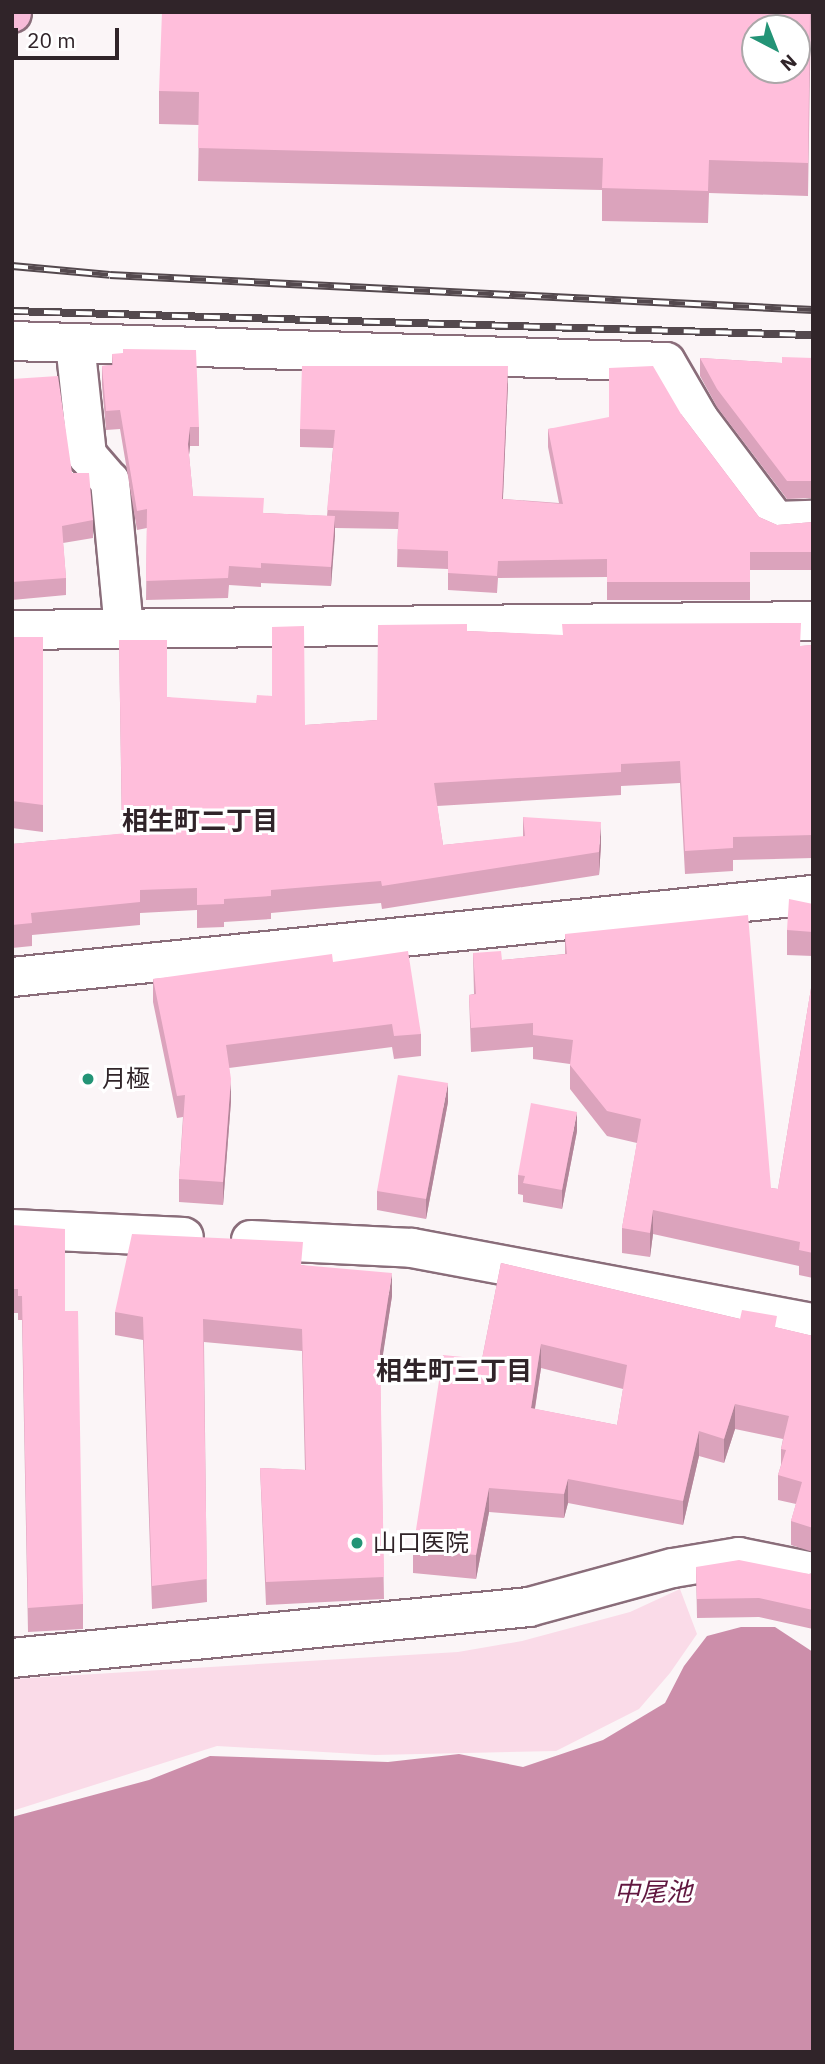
<!DOCTYPE html>
<meta charset="utf-8">
<style>
body{margin:0}
#map{position:relative;width:825px;height:2064px;overflow:hidden;background:#fbf5f7;font-family:"IBM Plex Sans","Noto Sans JP",sans-serif}
div>[style]{position:absolute}
[style*='--x']{left:calc(var(--x)*1px);top:calc(var(--y)*1px);width:calc(var(--w)*1px);rotate:calc(var(--a)*1deg)}
.green>*{inset:0;background:#fadbe8}
.water>*{inset:0;background:#cc8eaa}
.roads{filter:drop-shadow(2px 0 #8a6d7a) drop-shadow(-2px 0 #8a6d7a) drop-shadow(0 2px #8a6d7a) drop-shadow(0 -2px #8a6d7a)}
.minor>*{height:38px;margin:-19px;padding:0 19px;transform-origin:19px;border-radius:19px;background:#fff}
.tertiary>*{height:38px;margin:-19px;padding:0 19px;transform-origin:19px;border-radius:19px;background:#fff}
.primary>*{height:38px;margin:-19px;padding:0 19px;transform-origin:19px;border-radius:19px;background:#f7bbd8}
.rail>*{height:8px;margin-top:-4px;transform-origin:0;background:repeating-linear-gradient(90deg,#fff 0 16px,#54494e 0 32px);box-sizing:border-box;border-block:2px solid #54494e}
.wall>*{inset:0;background:#dba3bc}
.shaded-wall>*{inset:0;background:#b28599}
.building>*{inset:0;background:#ffbedb}
.dots>*{width:19px;height:19px;translate:-50% -50%;box-sizing:border-box;border:4px solid #fff;border-radius:50%}
span{translate:-50% -50%;white-space:nowrap;text-align:center;line-height:1.15;-webkit-text-stroke:6px #fff;paint-order:stroke}
.poi-label{font-size:24px;color:#302429}
.left{translate:0 -50%;text-align:left}
.neighbourhood-label{font-size:26px;color:#302429;font-weight:700}
.water-label{font-size:26px;color:#611840;font-style:italic}
.frame{position:absolute;inset:0;border:14px solid #302429;pointer-events:none}
.north{position:absolute;left:741px;top:14px;width:70px;height:70px;box-sizing:border-box;background:#fff;border:2px solid #aca7a9;border-radius:50%;rotate:138deg;font-size:19px;font-weight:700;line-height:28px;text-align:center;color:#302429}
.north::after{content:'';display:block;margin:auto;width:24px;height:32px;background:#239476;clip-path:polygon(50% 0,100% 100%,50% 72%,0 100%)}
.scale{position:absolute;left:14px;top:28px;width:105px;height:32px;box-sizing:border-box;border:4px solid #302429;border-top:0;padding-left:9px;font-size:21px;line-height:24px;white-space:nowrap;color:#302429;-webkit-text-stroke:5px #fff;paint-order:stroke}
</style>
<div id="map">
<div class="green">
<div style="clip-path:polygon(680px 1589px,697px 1634px,670px 1673px,639px 1709px,556px 1751px,375px 1755px,217px 1746px,12px 1811px,12px 1679px,458px 1652px,522px 1641px,630px 1612px)"></div>
</div>
<div class="water">
<div style="clip-path:polygon(741px 1627px,775px 1627px,813px 1652px,813px 2052px,12px 2052px,12px 1817px,149px 1780px,210px 1756px,388px 1762px,459px 1754px,523px 1767px,603px 1740px,665px 1703px,684px 1666px,707px 1636px)"></div>
</div>
<div class="roads">
<div class="minor">
<div style="--x:12;--y:341;--w:654;--a:1.84"></div>
<div style="--x:666;--y:362;--w:66;--a:59.9"></div>
<div style="--x:699;--y:419;--w:128;--a:53"></div>
<div style="--x:776;--y:521;--w:37;--a:-2"></div>
<div style="--x:75;--y:343;--w:113;--a:83.9"></div>
<div style="--x:87;--y:455;--w:35;--a:49"></div>
<div style="--x:110;--y:481;--w:148;--a:84.6"></div>
<div style="--x:12;--y:630;--w:801;--a:-0.64"></div>
<div style="--x:12;--y:1229;--w:172;--a:2.7"></div>
<div style="--x:251;--y:1240;--w:161;--a:2.8"></div>
<div style="--x:412;--y:1248;--w:408;--a:10.6"></div>
<div style="--x:12;--y:1658;--w:520;--a:-5.63"></div>
<div style="--x:529;--y:1607;--w:149;--a:-15.2"></div>
<div style="--x:673;--y:1568;--w:67;--a:-9.5"></div>
<div style="--x:739;--y:1557;--w:76;--a:11.5"></div>
</div>
<div class="tertiary">
<div style="--x:12;--y:977;--w:805;--a:-5.85"></div>
</div>
<div class="primary">
<div style="--x:12;--y:13;--w:1;--a:-90"></div>
</div>
</div>
<div class="rail">
<div style="--x:12;--y:266;--w:98;--a:5.2"></div>
<div style="--x:110;--y:275;--w:704;--a:2.85"></div>
<div style="--x:12;--y:311;--w:801;--a:1.72"></div>
</div>
<div class="wall">
<div style="clip-path:polygon(811px 12px,808px 196px,709px 193px,708px 223px,602px 221px,602px 190px,198px 181px,199px 125px,159px 124px,159px 91px)"></div>
<div style="clip-path:polygon(112px 354px,199px 427px,199px 446px,190px 446px,189px 455px,193px 496px,264px 513px,327px 516px,333px 448px,300px 447px,300px 429px,508px 383px,503px 499px,559px 503px,548px 447px,548px 429px,681px 414px,759px 517px,777px 525px,813px 522px,813px 570px,750px 570px,750px 600px,607px 600px,607px 577px,498px 578px,497px 593px,448px 590px,448px 569px,397px 567px,398px 529px,335px 528px,331px 586px,261px 583px,261px 587px,229px 585px,228px 598px,146px 600px,147px 528px,137px 530px,120px 429px,106px 430px,102px 385px,102px 366px,112px 365px)"></div>
<div style="clip-path:polygon(700px 358px,782px 363px,813px 358px,813px 498px,787px 499px,717px 407px,700px 376px)"></div>
<div style="clip-path:polygon(12px 379px,72px 473px,93px 520px,93px 538px,63px 543px,66px 578px,66px 595px,12px 600px)"></div>
<div style="clip-path:polygon(467px 631px,801px 646px,813px 645px,813px 858px,733px 860px,733px 871px,685px 874px,680px 783px,621px 786px,621px 795px,437px 806px,443px 845px,523px 837px,523px 817px,601px 845px,599px 875px,382px 909px,381px 903px,271px 913px,271px 919px,224px 922px,224px 927px,197px 928px,197px 910px,140px 913px,140px 925px,32px 935px,32px 946px,12px 948px,12px 844px,122px 834px,119px 640px,167px 697px,305px 725px,377px 720px)"></div>
<div style="clip-path:polygon(12px 637px,43px 637px,43px 832px,12px 828px)"></div>
<div style="clip-path:polygon(813px 904px,813px 956px,787px 955px,787px 930px)"></div>
<div style="clip-path:polygon(565px 934px,771px 1188px,778px 1189px,813px 976px,813px 1278px,799px 1275px,799px 1266px,653px 1234px,650px 1257px,622px 1253px,622px 1228px,637px 1143px,607px 1136px,570px 1089px,570px 1064px,533px 1059px,533px 1047px,471px 1052px,469px 995px,474px 994px,473px 953px,502px 960px,565px 954px)"></div>
<div style="clip-path:polygon(333px 962px,421px 1034px,421px 1056px,394px 1059px,392px 1047px,229px 1068px,231px 1101px,223px 1205px,179px 1202px,179px 1179px,183px 1117px,177px 1118px,153px 1002px,153px 979px)"></div>
<div style="clip-path:polygon(448px 1102px,426px 1219px,377px 1210px,377px 1191px)"></div>
<div style="clip-path:polygon(577px 1131px,562px 1209px,523px 1202px,523px 1195px,518px 1194px,518px 1175px)"></div>
<div style="clip-path:polygon(12px 1225px,65px 1311px,83px 1604px,83px 1629px,28px 1632px,22px 1320px,18px 1320px,18px 1313px,12px 1313px)"></div>
<div style="clip-path:polygon(evenodd,501px 1263px,813px 1336px,813px 1552px,791px 1545px,791px 1521px,796px 1504px,778px 1500px,778px 1475px,781px 1465px,781px 1449px,783px 1439px,735px 1429px,724px 1463px,699px 1456px,683px 1525px,568px 1503px,564px 1518px,489px 1512px,476px 1579px,413px 1573px,413px 1549px,482px 1359px,501px 1263px,541px 1368px,623px 1389px,617px 1425px,535px 1409px,541px 1368px)"></div>
<div style="clip-path:polygon(303px 1265px,392px 1296px,380px 1371px,384px 1599px,266px 1605px,260px 1468px,305px 1470px,302px 1351px,204px 1342px,207px 1602px,152px 1609px,143px 1340px,115px 1335px,115px 1312px)"></div>
<div style="clip-path:polygon(696px 1567px,809px 1574px,813px 1573px,813px 1629px,759px 1617px,697px 1618px)"></div>
</div>
<div class="shaded-wall">
<div style="clip-path:polygon(508px 366px,508px 383px,502px 517px,502px 499px)"></div>
<div style="clip-path:polygon(190px 427px,190px 446px,188px 463px,188px 444px)"></div>
<div style="clip-path:polygon(335px 516px,335px 536px,331px 586px,331px 567px)"></div>
<div style="clip-path:polygon(601px 822px,601px 845px,599px 875px,599px 852px)"></div>
<div style="clip-path:polygon(231px 1079px,231px 1101px,223px 1205px,223px 1182px)"></div>
<div style="clip-path:polygon(448px 1083px,448px 1102px,426px 1219px,426px 1199px)"></div>
<div style="clip-path:polygon(577px 1112px,577px 1131px,562px 1209px,562px 1190px)"></div>
<div style="clip-path:polygon(653px 1210px,653px 1234px,650px 1257px,650px 1233px)"></div>
<div style="clip-path:polygon(392px 1273px,392px 1296px,380px 1374px,380px 1351px)"></div>
<div style="clip-path:polygon(541px 1344px,541px 1368px,531px 1433px,531px 1408px)"></div>
<div style="clip-path:polygon(735px 1404px,735px 1429px,724px 1463px,724px 1439px)"></div>
<div style="clip-path:polygon(699px 1431px,699px 1456px,683px 1525px,683px 1501px)"></div>
<div style="clip-path:polygon(568px 1479px,568px 1503px,564px 1518px,564px 1494px)"></div>
<div style="clip-path:polygon(489px 1488px,489px 1512px,476px 1579px,476px 1555px)"></div>
</div>
<div class="building">
<div style="clip-path:polygon(evenodd,162px 12px,810px 12px,808px 163px,709px 160px,708px 191px,602px 188px,603px 158px,198px 148px,199px 92px,159px 91px,162px 12px,755px 28px,797px 28px,797px 70px,755px 70px,755px 28px)"></div>
<div style="clip-path:polygon(123px 349px,196px 350px,199px 427px,190px 427px,188px 444px,193px 496px,264px 498px,263px 513px,335px 516px,331px 567px,261px 563px,261px 568px,229px 566px,228px 578px,146px 581px,147px 509px,137px 511px,120px 410px,106px 411px,102px 366px,113px 365px,112px 354px,123px 353px)"></div>
<div style="clip-path:polygon(782px 357px,813px 358px,813px 481px,787px 481px,717px 389px,700px 358px,782px 363px)"></div>
<div style="clip-path:polygon(302px 366px,508px 366px,502px 499px,563px 504px,548px 429px,609px 417px,609px 368px,653px 366px,681px 414px,759px 517px,777px 525px,813px 522px,813px 552px,750px 552px,750px 582px,607px 582px,607px 559px,498px 561px,497px 576px,448px 573px,448px 551px,397px 549px,399px 512px,327px 510px,335px 430px,300px 429px)"></div>
<div style="clip-path:polygon(58px 376px,72px 473px,89px 473px,93px 520px,62px 526px,66px 578px,12px 582px,12px 379px)"></div>
<div style="clip-path:polygon(801px 623px,800px 646px,813px 645px,813px 835px,733px 837px,733px 848px,685px 851px,680px 761px,621px 764px,621px 772px,434px 783px,443px 845px,525px 836px,523px 817px,601px 822px,599px 852px,382px 886px,381px 881px,271px 890px,271px 896px,224px 899px,224px 904px,197px 905px,197px 888px,140px 890px,140px 902px,31px 913px,32px 923px,12px 925px,12px 844px,138px 832px,139px 822px,122px 820px,119px 640px,167px 640px,167px 697px,256px 703px,257px 695px,272px 696px,272px 627px,304px 626px,305px 725px,377px 720px,378px 625px,467px 624px,467px 631px,563px 635px,562px 624px)"></div>
<div style="clip-path:polygon(12px 637px,43px 637px,43px 805px,12px 801px)"></div>
<div style="clip-path:polygon(789px 899px,813px 904px,813px 932px,787px 930px)"></div>
<div style="clip-path:polygon(748px 915px,771px 1188px,778px 1189px,813px 976px,813px 1253px,799px 1250px,800px 1242px,653px 1210px,650px 1233px,622px 1228px,641px 1119px,607px 1111px,570px 1065px,573px 1040px,533px 1035px,533px 1023px,471px 1028px,469px 995px,476px 994px,473px 953px,501px 951px,502px 960px,567px 954px,565px 934px)"></div>
<div style="clip-path:polygon(408px 951px,421px 1034px,394px 1036px,392px 1024px,226px 1045px,231px 1079px,223px 1182px,179px 1179px,185px 1095px,177px 1096px,153px 979px,332px 954px,333px 962px)"></div>
<div style="clip-path:polygon(398px 1075px,448px 1083px,426px 1199px,377px 1191px)"></div>
<div style="clip-path:polygon(531px 1103px,577px 1112px,562px 1190px,523px 1183px,525px 1176px,518px 1175px)"></div>
<div style="clip-path:polygon(12px 1225px,65px 1229px,65px 1311px,78px 1311px,83px 1604px,28px 1608px,22px 1296px,18px 1296px,18px 1289px,12px 1289px)"></div>
<div style="clip-path:polygon(132px 1234px,303px 1242px,301px 1265px,392px 1273px,380px 1351px,384px 1577px,266px 1582px,260px 1468px,306px 1470px,302px 1329px,203px 1319px,207px 1579px,152px 1586px,143px 1317px,115px 1312px)"></div>
<div style="clip-path:polygon(evenodd,501px 1263px,740px 1319px,742px 1310px,777px 1316px,775px 1327px,813px 1336px,813px 1528px,791px 1521px,802px 1482px,778px 1475px,786px 1450px,781px 1449px,789px 1416px,735px 1404px,724px 1439px,699px 1431px,683px 1501px,568px 1479px,564px 1494px,489px 1488px,476px 1555px,413px 1549px,443px 1355px,482px 1359px,501px 1263px,541px 1344px,627px 1365px,617px 1425px,531px 1408px,541px 1344px)"></div>
<div style="clip-path:polygon(739px 1560px,809px 1574px,813px 1573px,813px 1610px,759px 1598px,697px 1599px,696px 1567px)"></div>
</div>
<div class="dots">
<div style="left:88px;top:1079px;background:#239476"></div>
<div style="left:357px;top:1543px;background:#239476"></div>
</div>
<div class="poi-label">
<span class="left" style="left:102px;top:1079px">月極</span>
<span class="left" style="left:373px;top:1543px">山口医院</span>
</div>
<div class="neighbourhood-label">
<span style="left:200px;top:821px">相生町二丁目</span>
<span style="left:454px;top:1371px">相生町三丁目</span>
</div>
<div class="water-label">
<span style="left:653px;top:1892px">中尾池</span>
</div>
<div class="frame"></div>
<div class="north">N</div>
<div class="scale">20 m</div>
</div>
